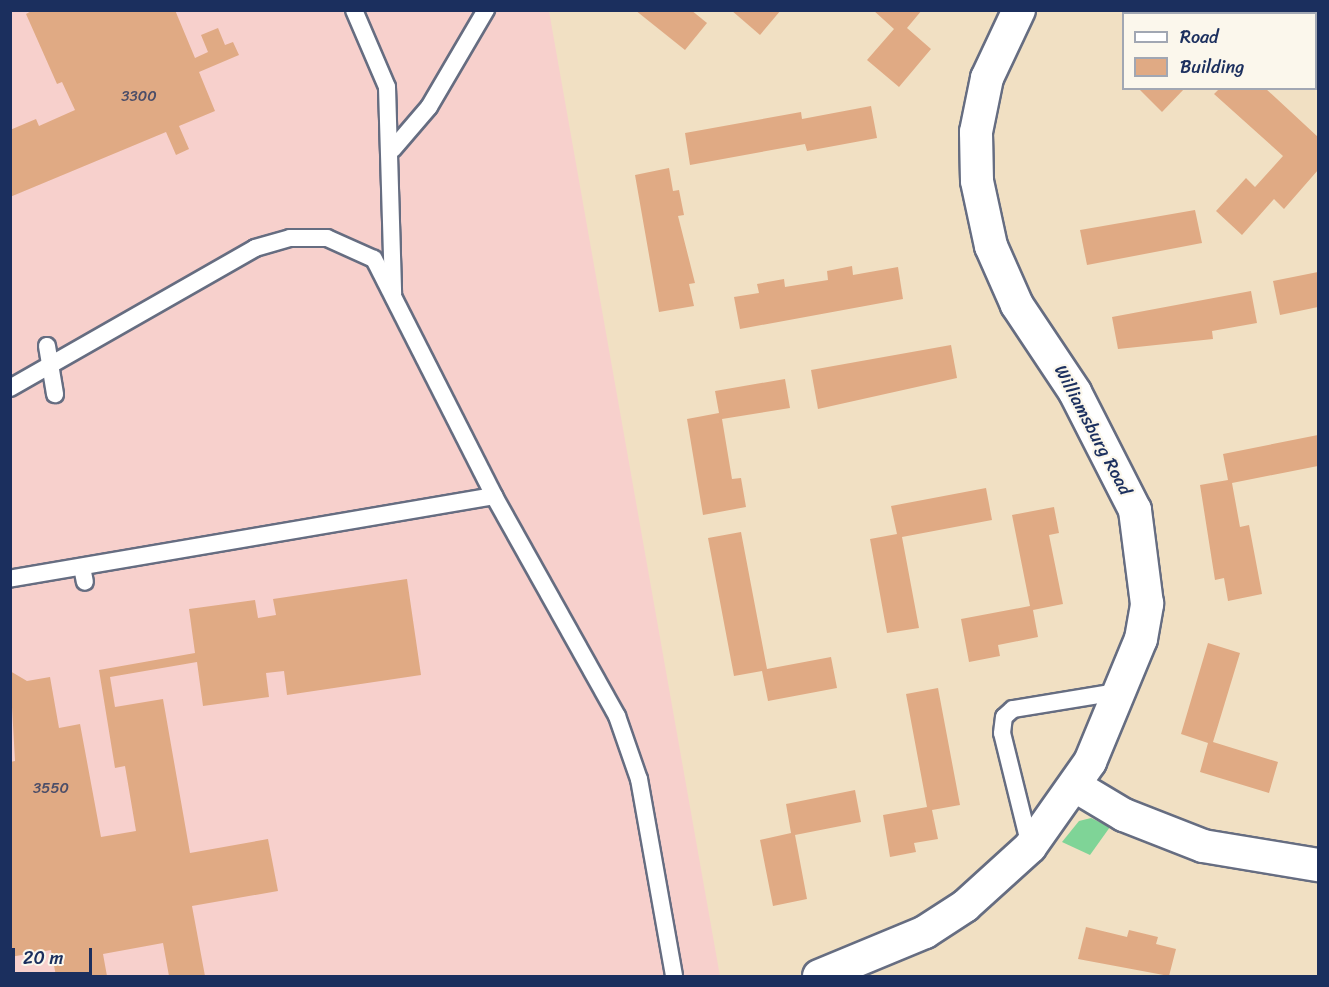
<!DOCTYPE html>
<style>
body{margin:0}
#map{position:relative;width:1329px;height:987px;overflow:hidden;background:#f1e0c3;font-family:Sriracha,sans-serif}
div>[style]{position:absolute}
[style*='--x']{left:calc(var(--x)*1px);top:calc(var(--y)*1px);width:calc(var(--w)*1px);rotate:calc(var(--a)*1deg)}
.built>*{inset:0;background:#f7d0cc}
.green>*{inset:0;background:#7fd497}
.building>*{inset:0;background:#e0aa84}
.roads{filter:drop-shadow(2px 0 #666d81) drop-shadow(-2px 0 #666d81) drop-shadow(0 2px #666d81) drop-shadow(0 -2px #666d81)}
.service>*{height:16px;margin:-8px;padding:0 8px;transform-origin:8px;border-radius:8px;background:#fff}
.minor>*{height:32px;margin:-16px;padding:0 16px;transform-origin:16px;border-radius:16px;background:#fff}
span{translate:-50% -50%;white-space:nowrap;text-align:center;line-height:1.15;-webkit-text-stroke:4.5px #fbf7ec;paint-order:stroke}
.number-label{font-size:15px;color:#4c4e68}
.number-label span{-webkit-text-stroke-width:0}
.street-label{font-size:18px;color:#1b2f5e}
.frame{position:absolute;inset:0;border:12px solid #1b2f5e;pointer-events:none}
.legend{position:absolute;left:1122px;top:12px;width:195px;height:78px;box-sizing:border-box;background:#fbf7ec;border:2px solid #a1a7b3;margin:0;padding:8px 10px;list-style:none;font-size:18px;color:#1b2f5e}
.legend li{display:flex;align-items:center;gap:12px;height:30px}
.legend b{width:30px;border:2px solid #a1a7b3}
.scale{position:absolute;left:12px;top:948px;width:80px;height:27px;box-sizing:border-box;border:3px solid #1b2f5e;border-top:0;padding-left:8px;font-size:18px;line-height:21px;white-space:nowrap;color:#1b2f5e;-webkit-text-stroke:4px #fbf7ec;paint-order:stroke}
</style>
<div id="map">
<div class="built">
<div style="clip-path:polygon(10px 11px,549px 11px,720px 976px,11px 976px)"></div>
</div>
<div class="green">
<div style="clip-path:polygon(1091px 818px,1110px 827px,1090px 855px,1062px 842px,1079px 821px)"></div>
</div>
<div class="building">
<div style="clip-path:polygon(33px 10px,175px 10px,195px 58px,208px 52px,201px 35px,218px 28px,225px 45px,233px 42px,239px 55px,199px 72px,215px 111px,179px 126px,189px 149px,176px 155px,166px 132px,10px 197px,10px 130px,36px 119px,39px 126px,75px 110px,62px 82px,57px 84px,26px 14px)"></div>
<div style="clip-path:polygon(635px 10px,691px 10px,707px 23px,685px 50px)"></div>
<div style="clip-path:polygon(731px 10px,781px 10px,760px 35px)"></div>
<div style="clip-path:polygon(873px 10px,922px 10px,907px 28px,931px 49px,899px 87px,867px 60px,894px 29px)"></div>
<div style="clip-path:polygon(1136px 10px,1195px 10px,1133px 14px)"></div>
<div style="clip-path:polygon(1138px 88px,1185px 88px,1162px 112px)"></div>
<div style="clip-path:polygon(1220px 88px,1265px 88px,1318px 137px,1318px 170px,1284px 209px,1274px 199px,1242px 235px,1216px 211px,1246px 178px,1255px 187px,1283px 156px,1214px 94px)"></div>
<div style="clip-path:polygon(871px 106px,877px 138px,807px 151px,805px 144px,690px 165px,685px 133px,801px 112px,802px 119px)"></div>
<div style="clip-path:polygon(669px 168px,673px 191px,679px 190px,684px 215px,678px 216px,695px 283px,689px 284px,694px 306px,659px 312px,635px 175px)"></div>
<div style="clip-path:polygon(1195px 210px,1202px 243px,1087px 265px,1080px 230px)"></div>
<div style="clip-path:polygon(852px 266px,853px 275px,898px 267px,903px 299px,740px 329px,734px 297px,759px 293px,757px 284px,784px 279px,785px 287px,828px 280px,827px 271px)"></div>
<div style="clip-path:polygon(1318px 272px,1318px 307px,1280px 315px,1273px 281px)"></div>
<div style="clip-path:polygon(1251px 291px,1257px 323px,1212px 331px,1213px 339px,1118px 349px,1112px 317px)"></div>
<div style="clip-path:polygon(951px 345px,957px 378px,818px 409px,811px 370px)"></div>
<div style="clip-path:polygon(785px 379px,790px 408px,722px 419px,732px 479px,741px 478px,746px 507px,703px 515px,687px 419px,719px 413px,715px 391px)"></div>
<div style="clip-path:polygon(1318px 435px,1318px 466px,1232px 483px,1240px 527px,1249px 525px,1262px 594px,1228px 601px,1224px 578px,1215px 580px,1200px 485px,1228px 480px,1223px 454px)"></div>
<div style="clip-path:polygon(986px 488px,992px 520px,902px 537px,919px 628px,887px 633px,870px 539px,897px 534px,891px 506px)"></div>
<div style="clip-path:polygon(1054px 507px,1059px 533px,1049px 535px,1063px 604px,1033px 610px,1038px 637px,998px 645px,1000px 656px,969px 662px,961px 619px,1030px 606px,1012px 515px)"></div>
<div style="clip-path:polygon(741px 532px,767px 669px,831px 657px,837px 688px,768px 701px,762px 671px,734px 676px,708px 538px)"></div>
<div style="clip-path:polygon(407px 579px,421px 675px,287px 695px,284px 671px,266px 673px,269px 697px,203px 706px,197px 662px,110px 677px,115px 707px,163px 699px,190px 853px,268px 839px,278px 891px,192px 906px,205px 976px,169px 976px,163px 943px,103px 954px,107px 976px,56px 976px,51px 950px,10px 957px,10px 762px,15px 761px,10px 671px,27px 681px,50px 677px,59px 728px,80px 724px,101px 837px,136px 831px,125px 766px,115px 768px,99px 670px,195px 653px,189px 609px,255px 600px,258px 618px,276px 615px,273px 599px)"></div>
<div style="clip-path:polygon(1208px 643px,1240px 653px,1213px 742px,1278px 762px,1269px 793px,1200px 772px,1208px 743px,1181px 734px)"></div>
<div style="clip-path:polygon(938px 688px,960px 805px,932px 810px,938px 839px,914px 843px,916px 852px,890px 857px,883px 815px,927px 807px,906px 694px)"></div>
<div style="clip-path:polygon(855px 790px,861px 822px,795px 835px,807px 899px,773px 906px,760px 840px,791px 833px,786px 804px)"></div>
<div style="clip-path:polygon(1086px 927px,1127px 937px,1129px 930px,1158px 937px,1156px 944px,1176px 949px,1169px 976px,1078px 959px)"></div>
</div>
<div class="roads">
<div class="service">
<div style="--x:354;--y:10;--w:84;--a:66.8"></div>
<div style="--x:387;--y:87;--w:207;--a:88.3"></div>
<div style="--x:393;--y:149;--w:55;--a:-49.4"></div>
<div style="--x:429;--y:107;--w:113;--a:-59.6"></div>
<div style="--x:47;--y:346;--w:49;--a:80.5"></div>
<div style="--x:10;--y:388;--w:282;--a:-29.7"></div>
<div style="--x:255;--y:248;--w:36;--a:-16"></div>
<div style="--x:290;--y:238;--w:37;--a:0"></div>
<div style="--x:327;--y:238;--w:51;--a:24.1"></div>
<div style="--x:374;--y:259;--w:266;--a:63.1"></div>
<div style="--x:494;--y:496;--w:491;--a:170.3"></div>
<div style="--x:494;--y:496;--w:252;--a:60.8"></div>
<div style="--x:617;--y:716;--w:67;--a:70.8"></div>
<div style="--x:639;--y:779;--w:200;--a:79.9"></div>
<div style="--x:82;--y:567;--w:15;--a:79"></div>
<div style="--x:1030;--y:846;--w:116;--a:-103.9"></div>
<div style="--x:1002;--y:733;--w:16;--a:-83"></div>
<div style="--x:1004;--y:717;--w:12;--a:-42"></div>
<div style="--x:1013;--y:709;--w:111;--a:-9.3"></div>
</div>
<div class="minor">
<div style="--x:1077;--y:787;--w:55;--a:30.8"></div>
<div style="--x:1124;--y:815;--w:85;--a:21.4"></div>
<div style="--x:1203;--y:846;--w:117;--a:9.4"></div>
<div style="--x:819;--y:976;--w:115;--a:-22.5"></div>
<div style="--x:925;--y:932;--w:48;--a:-33"></div>
<div style="--x:965;--y:906;--w:88;--a:-42.2"></div>
<div style="--x:1030;--y:847;--w:104;--a:-54.8"></div>
<div style="--x:1090;--y:762;--w:133;--a:-67.5"></div>
<div style="--x:1141;--y:639;--w:36;--a:-80"></div>
<div style="--x:1147;--y:604;--w:95;--a:-97.3"></div>
<div style="--x:1135;--y:510;--w:132;--a:-117"></div>
<div style="--x:1075;--y:392;--w:105;--a:-123.7"></div>
<div style="--x:1017;--y:305;--w:64;--a:-113.8"></div>
<div style="--x:991;--y:246;--w:66;--a:-102.2"></div>
<div style="--x:977;--y:181;--w:49;--a:-91.2"></div>
<div style="--x:976;--y:132;--w:55;--a:-78.5"></div>
<div style="--x:987;--y:78;--w:75;--a:-64.8"></div>
</div>
</div>
<div class="number-label">
<span style="left:139px;top:97px">3300</span>
<span style="left:51px;top:789px">3550</span>
</div>
<div class="street-label">
<span style="left:1093px;top:430px;rotate:62deg">Williamsburg Road</span>
</div>
<div class="frame"></div>
<ul class="legend">
<li><b style="height:8px;background:#fff"></b>Road</li>
<li><b style="height:16px;background:#e0aa84"></b>Building</li>
</ul>
<div class="scale">20 m</div>
</div>
